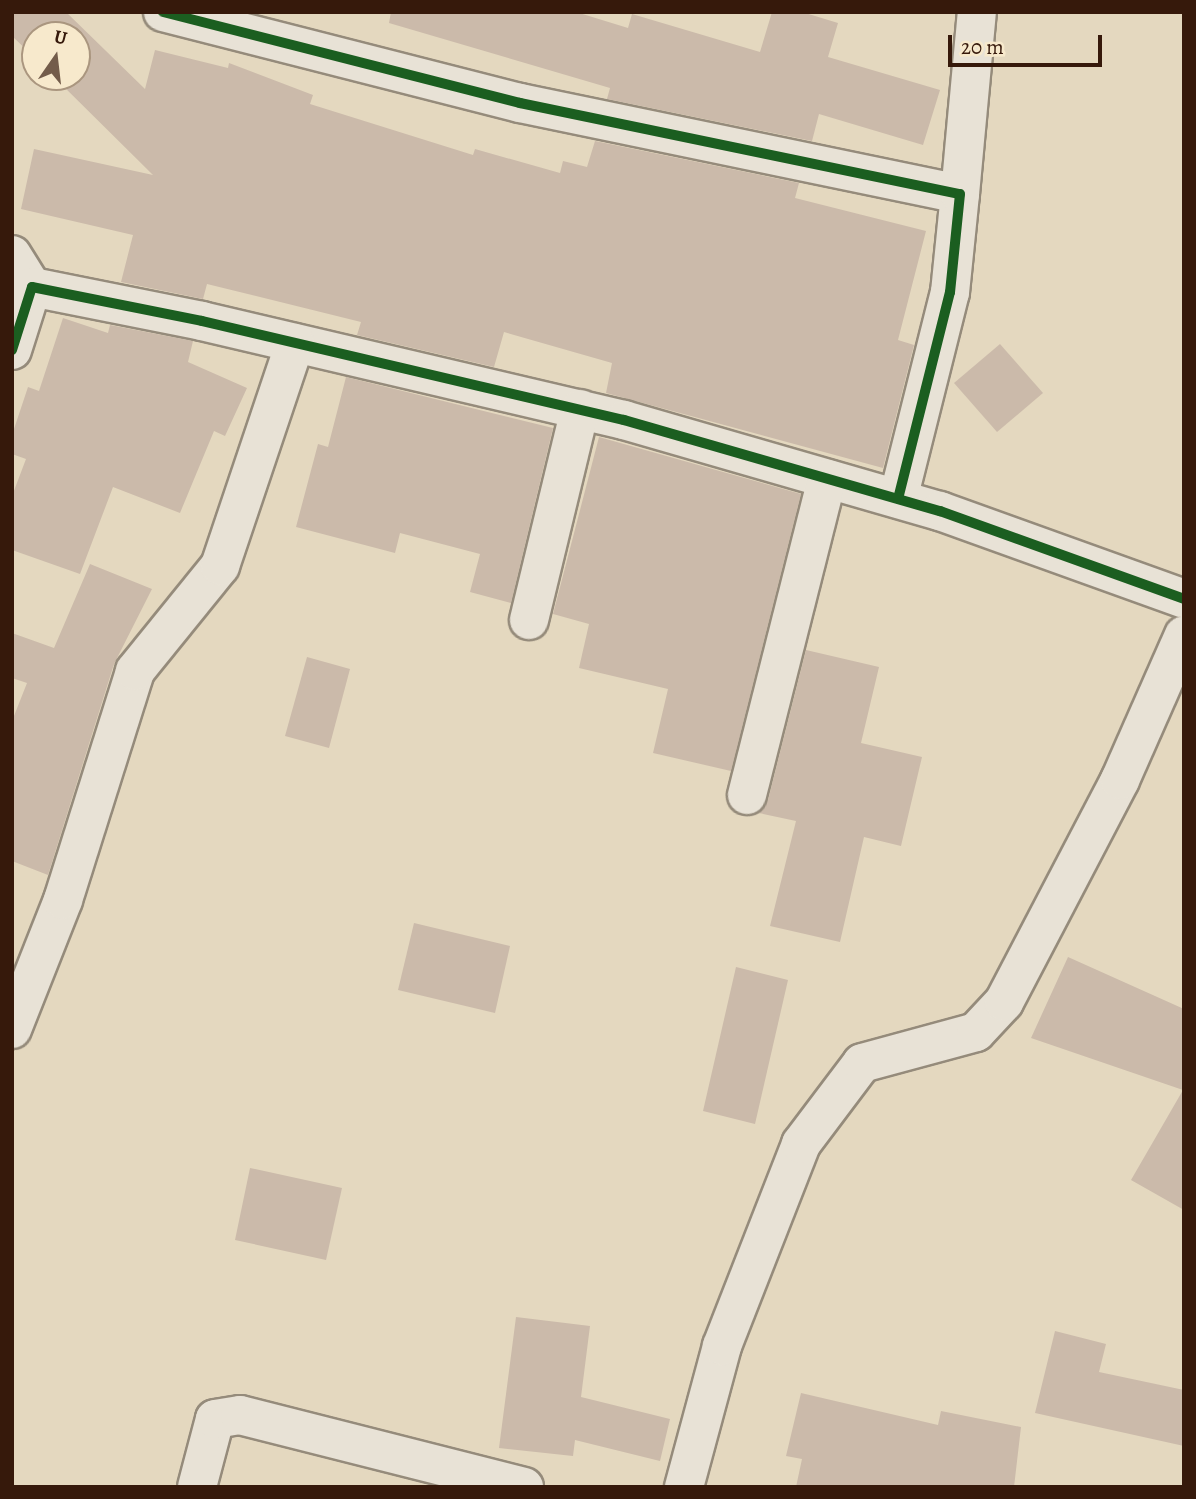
<!DOCTYPE html>
<style>
body{margin:0}
#map{position:relative;width:1196px;height:1499px;overflow:hidden;background:#e4d8bf;font-family:Alegreya,serif}
div>[style]{position:absolute}
[style*='--x']{left:calc(var(--x)*1px);top:calc(var(--y)*1px);width:calc(var(--w)*1px);rotate:calc(var(--a)*1deg)}
.building>*{inset:0;background:#cbbaaa}
.roads{filter:drop-shadow(2px 0 #958b7b) drop-shadow(-2px 0 #958b7b) drop-shadow(0 2px #958b7b) drop-shadow(0 -2px #958b7b)}
.minor>*{height:38px;margin:-19px;padding:0 19px;transform-origin:19px;border-radius:19px;background:#e8e2d6}
.cycleway>*{height:10px;margin:-5px;padding:0 5px;transform-origin:5px;border-radius:5px;background:#1b5e20}
span{translate:-50% -50%;white-space:nowrap;text-align:center;line-height:1.15;-webkit-text-stroke:6px #f7e9cc;paint-order:stroke}
.frame{position:absolute;inset:0;border:14px solid #36190b;pointer-events:none}
.north{position:absolute;left:21px;top:21px;width:70px;height:70px;box-sizing:border-box;background:#f7e9cc;border:2px solid #aa967f;border-radius:50%;rotate:14deg;font-size:19px;font-weight:700;line-height:28px;text-align:center;color:#36190b}
.north::after{content:'';display:block;margin:auto;width:24px;height:32px;background:#735c4a;clip-path:polygon(50% 0,100% 100%,50% 72%,0 100%)}
.scale{position:absolute;left:948px;top:35px;width:154px;height:32px;box-sizing:border-box;border:4px solid #36190b;border-top:0;padding-left:9px;font-size:21px;line-height:24px;white-space:nowrap;color:#36190b;-webkit-text-stroke:5px #f7e9cc;paint-order:stroke}
</style>
<div id="map">
<div class="building">
<div style="clip-path:polygon(12px 12px,66px 12px,145px 89px,155px 50px,228px 68px,229px 63px,313px 95px,310px 104px,473px 155px,475px 149px,560px 173px,563px 161px,587px 167px,595px 141px,799px 183px,795px 198px,926px 231px,898px 340px,914px 345px,883px 468px,606px 393px,612px 363px,504px 332px,494px 367px,357px 335px,361px 322px,207px 284px,203px 299px,121px 282px,133px 235px,21px 209px,34px 149px,153px 175px,54px 77px,77px 77px,77px 35px,35px 35px,35px 58px,12px 36px)"></div>
<div style="clip-path:polygon(391px 12px,576px 12px,628px 28px,632px 14px,760px 52px,772px 12px,802px 12px,838px 23px,828px 57px,940px 90px,923px 145px,819px 114px,812px 141px,607px 99px,610px 88px,389px 23px)"></div>
<div style="clip-path:polygon(63px 318px,108px 333px,110px 325px,193px 341px,188px 362px,247px 388px,225px 436px,214px 431px,180px 513px,113px 487px,80px 574px,12px 550px,12px 496px,26px 459px,12px 454px,12px 435px,28px 387px,39px 391px)"></div>
<div style="clip-path:polygon(1000px 344px,1043px 393px,997px 432px,954px 383px)"></div>
<div style="clip-path:polygon(346px 377px,553px 428px,511px 603px,470px 592px,480px 554px,400px 533px,395px 553px,296px 527px,318px 444px,328px 447px)"></div>
<div style="clip-path:polygon(599px 437px,801px 494px,731px 771px,653px 753px,668px 689px,579px 668px,589px 624px,553px 614px)"></div>
<div style="clip-path:polygon(90px 564px,152px 589px,114px 664px,48px 875px,12px 861px,12px 721px,27px 683px,12px 678px,12px 633px,54px 648px)"></div>
<div style="clip-path:polygon(806px 650px,879px 667px,861px 743px,922px 757px,901px 846px,864px 837px,840px 942px,770px 926px,796px 821px,759px 813px,768px 800px)"></div>
<div style="clip-path:polygon(307px 657px,350px 669px,329px 748px,285px 736px)"></div>
<div style="clip-path:polygon(414px 923px,510px 946px,495px 1013px,398px 990px)"></div>
<div style="clip-path:polygon(1068px 957px,1184px 1009px,1184px 1210px,1131px 1180px,1183px 1090px,1031px 1038px)"></div>
<div style="clip-path:polygon(736px 967px,788px 980px,755px 1124px,703px 1111px)"></div>
<div style="clip-path:polygon(250px 1168px,342px 1188px,326px 1260px,235px 1240px)"></div>
<div style="clip-path:polygon(516px 1317px,590px 1326px,581px 1397px,670px 1419px,660px 1461px,575px 1440px,573px 1456px,499px 1448px)"></div>
<div style="clip-path:polygon(1055px 1331px,1106px 1344px,1099px 1372px,1184px 1390px,1184px 1446px,1035px 1413px)"></div>
<div style="clip-path:polygon(801px 1393px,938px 1425px,941px 1411px,1021px 1427px,1014px 1487px,796px 1487px,802px 1459px,786px 1456px)"></div>
</div>
<div class="roads">
<div class="minor">
<div style="--x:163;--y:12;--w:368;--a:14.3"></div>
<div style="--x:520;--y:103;--w:449;--a:11.7"></div>
<div style="--x:960;--y:194;--w:99;--a:95.8"></div>
<div style="--x:950;--y:292;--w:213;--a:104.1"></div>
<div style="--x:960;--y:194;--w:183;--a:-84.7"></div>
<div style="--x:12;--y:255;--w:38;--a:58"></div>
<div style="--x:12;--y:350;--w:66;--a:-72.4"></div>
<div style="--x:32;--y:287;--w:173;--a:11.3"></div>
<div style="--x:202;--y:321;--w:433;--a:13.2"></div>
<div style="--x:624;--y:420;--w:329;--a:16.1"></div>
<div style="--x:940;--y:511;--w:259;--a:19.8"></div>
<div style="--x:529;--y:620;--w:217;--a:-76.4"></div>
<div style="--x:747;--y:795;--w:326;--a:-75.8"></div>
<div style="--x:12;--y:1029;--w:139;--a:-68.4"></div>
<div style="--x:63;--y:900;--w:240;--a:-72.5"></div>
<div style="--x:135;--y:671;--w:135;--a:-51"></div>
<div style="--x:220;--y:566;--w:235;--a:-71.4"></div>
<div style="--x:197;--y:1487;--w:70;--a:-75.2"></div>
<div style="--x:215;--y:1419;--w:25;--a:-9"></div>
<div style="--x:240;--y:1415;--w:293;--a:14.2"></div>
<div style="--x:684;--y:1487;--w:146;--a:-74.9"></div>
<div style="--x:722;--y:1346;--w:217;--a:-68.6"></div>
<div style="--x:801;--y:1144;--w:101;--a:-53"></div>
<div style="--x:862;--y:1063;--w:118;--a:-15.2"></div>
<div style="--x:976;--y:1032;--w:41;--a:-47"></div>
<div style="--x:1004;--y:1002;--w:250;--a:-62.4"></div>
<div style="--x:1120;--y:780;--w:158;--a:-66.2"></div>
</div>
</div>
<div class="cycleway">
<div style="--x:163;--y:12;--w:368;--a:14.3"></div>
<div style="--x:520;--y:103;--w:449;--a:11.7"></div>
<div style="--x:960;--y:194;--w:99;--a:95.8"></div>
<div style="--x:950;--y:292;--w:213;--a:104.1"></div>
<div style="--x:12;--y:350;--w:66;--a:-72.4"></div>
<div style="--x:32;--y:287;--w:173;--a:11.3"></div>
<div style="--x:202;--y:321;--w:433;--a:13.2"></div>
<div style="--x:624;--y:420;--w:329;--a:16.1"></div>
<div style="--x:940;--y:511;--w:259;--a:19.8"></div>
</div>
<div class="frame"></div>
<div class="north">U</div>
<div class="scale">20 m</div>
</div>
